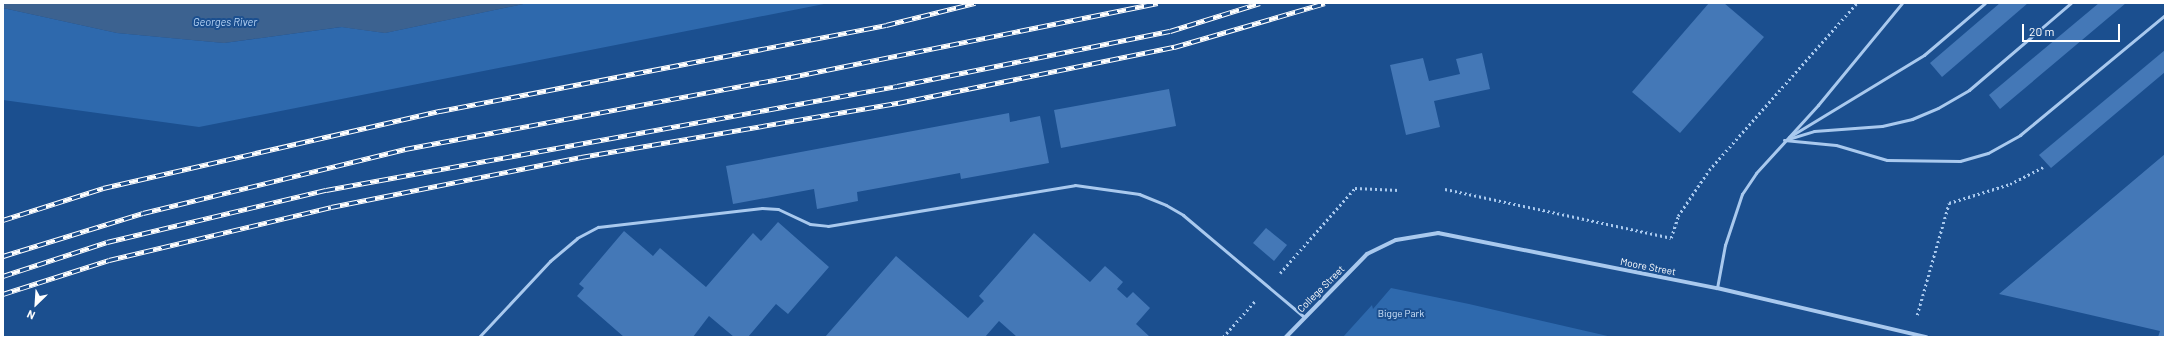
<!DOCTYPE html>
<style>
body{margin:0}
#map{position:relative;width:2168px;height:340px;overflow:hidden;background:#1b4f8f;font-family:Barlow,sans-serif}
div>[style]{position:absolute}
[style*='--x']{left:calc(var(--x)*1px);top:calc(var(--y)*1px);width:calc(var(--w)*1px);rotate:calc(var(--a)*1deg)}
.green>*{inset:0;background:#2e69ad}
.water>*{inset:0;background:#3c6290}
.building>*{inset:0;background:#4478b7}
.path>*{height:2.5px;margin-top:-1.25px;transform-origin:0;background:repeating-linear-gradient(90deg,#a9c9ee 0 2px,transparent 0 5px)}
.service>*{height:3px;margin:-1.5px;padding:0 1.5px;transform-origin:1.5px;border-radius:1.5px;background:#a9c9ee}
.minor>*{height:4px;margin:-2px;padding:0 2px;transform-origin:2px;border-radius:2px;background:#a9c9ee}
.rail>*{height:4.5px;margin-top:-2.25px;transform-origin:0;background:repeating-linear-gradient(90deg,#1b4f8f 0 9px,#fff 0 18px);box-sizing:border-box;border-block:1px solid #fff}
span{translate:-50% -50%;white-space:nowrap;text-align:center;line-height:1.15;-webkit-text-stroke:4px #1b4f8f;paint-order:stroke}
.street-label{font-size:10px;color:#fff}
.park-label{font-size:10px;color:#cfe3fa}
.water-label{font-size:11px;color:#b5d3f5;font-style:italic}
.frame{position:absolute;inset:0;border:4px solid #fff;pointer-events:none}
.north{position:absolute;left:16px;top:284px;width:40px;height:40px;-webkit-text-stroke:3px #1b4f8f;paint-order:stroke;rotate:205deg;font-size:11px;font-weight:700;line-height:16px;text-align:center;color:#fff}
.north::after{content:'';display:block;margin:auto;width:14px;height:18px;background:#fff;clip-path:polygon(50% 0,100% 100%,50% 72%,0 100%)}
.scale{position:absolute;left:2022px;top:24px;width:98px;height:18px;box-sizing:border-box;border:2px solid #fff;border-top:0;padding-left:5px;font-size:12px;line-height:14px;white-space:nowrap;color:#fff;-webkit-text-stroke:3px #1b4f8f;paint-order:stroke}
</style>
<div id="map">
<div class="green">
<div style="clip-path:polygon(528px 3px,829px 3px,199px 127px,3px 100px,3px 8px,117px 33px,224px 43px,342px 27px,385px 33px)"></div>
<div style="clip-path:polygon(1391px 288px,1469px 304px,1612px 337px,1343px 337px,1372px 305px,1373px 309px)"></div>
</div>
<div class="water">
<div style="clip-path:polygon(3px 3px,528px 3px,385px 33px,341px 27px,224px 43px,117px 33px,3px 8px)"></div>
</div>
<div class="building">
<div style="clip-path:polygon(1709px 3px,1724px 3px,1764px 37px,1680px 133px,1632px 92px)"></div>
<div style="clip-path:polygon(2000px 3px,2028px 3px,1942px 77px,1930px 63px)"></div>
<div style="clip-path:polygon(2099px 3px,2126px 3px,2000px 109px,1989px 95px)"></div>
<div style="clip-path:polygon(2165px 50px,2165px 72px,2051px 168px,2039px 155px)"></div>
<div style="clip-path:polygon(1482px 53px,1490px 89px,1434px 101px,1440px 127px,1406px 135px,1390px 65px,1423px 58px,1429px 81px,1460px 74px,1456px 59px)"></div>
<div style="clip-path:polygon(1169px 89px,1176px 126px,1061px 148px,1054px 110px)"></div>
<div style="clip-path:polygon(1009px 113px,1010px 122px,1040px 116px,1049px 163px,961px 179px,960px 173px,857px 192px,858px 201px,817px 209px,814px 189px,733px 204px,726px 166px)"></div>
<div style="clip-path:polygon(2165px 154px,2165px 337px,2158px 337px,2160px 331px,1999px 294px)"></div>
<div style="clip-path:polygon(778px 222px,829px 267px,788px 314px,776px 304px,748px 337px,734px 337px,709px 316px,693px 337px,624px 337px,577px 296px,584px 288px,579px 284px,624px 231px,653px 256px,660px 248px,706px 287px,753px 233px,761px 241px)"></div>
<div style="clip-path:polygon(1266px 228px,1287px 245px,1274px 261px,1253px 243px)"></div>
<div style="clip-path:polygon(1034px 233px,1090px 282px,1105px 266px,1123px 282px,1117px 289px,1127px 298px,1133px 292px,1150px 308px,1136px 324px,1150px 337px,1017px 337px,999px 321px,985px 337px,825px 337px,896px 256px,968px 318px,984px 301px,979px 296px)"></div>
</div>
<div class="path">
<div style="--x:1445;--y:189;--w:231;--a:12.2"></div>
<div style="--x:1671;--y:238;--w:23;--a:-72"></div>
<div style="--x:1678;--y:216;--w:55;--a:-56"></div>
<div style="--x:1709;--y:170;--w:223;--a:-48.5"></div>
<div style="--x:1280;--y:273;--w:113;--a:-48.6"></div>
<div style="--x:1355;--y:188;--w:44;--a:2.6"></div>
<div style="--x:1917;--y:315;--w:116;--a:-74.1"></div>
<div style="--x:1949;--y:203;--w:64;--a:-17.3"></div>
<div style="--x:2010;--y:184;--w:37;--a:-27"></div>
<div style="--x:1223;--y:337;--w:48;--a:-48.4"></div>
</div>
<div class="service">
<div style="--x:1789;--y:137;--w:158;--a:-31.3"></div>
<div style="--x:1924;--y:55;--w:80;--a:-40.4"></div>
<div style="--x:1788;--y:139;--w:27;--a:-17"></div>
<div style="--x:1814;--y:131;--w:68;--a:-4.2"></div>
<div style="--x:1882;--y:126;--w:31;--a:-13"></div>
<div style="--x:1912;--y:119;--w:28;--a:-23"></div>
<div style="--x:1938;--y:108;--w:36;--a:-30"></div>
<div style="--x:1969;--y:90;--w:134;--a:-40.5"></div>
<div style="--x:1784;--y:140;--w:52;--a:5.5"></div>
<div style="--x:1836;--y:145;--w:53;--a:16.4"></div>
<div style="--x:1887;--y:160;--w:73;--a:0.8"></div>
<div style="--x:1960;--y:161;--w:29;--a:-16"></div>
<div style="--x:1988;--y:153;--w:37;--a:-29"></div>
<div style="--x:2020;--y:135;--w:188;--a:-39.6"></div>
<div style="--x:1717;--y:288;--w:44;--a:-79.5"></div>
<div style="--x:1725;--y:245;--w:54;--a:-71.6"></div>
<div style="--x:1742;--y:194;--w:25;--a:-56"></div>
<div style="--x:1756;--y:173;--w:92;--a:-47.6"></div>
<div style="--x:1818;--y:105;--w:132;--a:-50.5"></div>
<div style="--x:479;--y:337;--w:104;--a:-46.9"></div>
<div style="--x:550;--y:261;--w:35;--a:-40"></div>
<div style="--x:577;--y:238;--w:24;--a:-28"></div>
<div style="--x:598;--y:227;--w:165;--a:-6.6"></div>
<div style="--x:762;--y:208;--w:16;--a:4"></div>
<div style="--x:778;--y:209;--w:35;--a:25"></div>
<div style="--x:810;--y:224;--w:18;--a:6"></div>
<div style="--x:828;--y:226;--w:250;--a:-9.4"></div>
<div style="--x:1075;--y:185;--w:65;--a:8"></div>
<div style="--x:1139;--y:194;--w:29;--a:22"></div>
<div style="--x:1166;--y:205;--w:20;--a:30"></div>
<div style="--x:1183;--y:215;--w:158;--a:40.1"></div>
</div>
<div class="minor">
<div style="--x:1286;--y:337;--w:116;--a:-45.7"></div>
<div style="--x:1367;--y:254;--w:32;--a:-26"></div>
<div style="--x:1396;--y:240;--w:43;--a:-9.5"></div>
<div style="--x:1438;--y:233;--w:284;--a:11.2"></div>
<div style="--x:1717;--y:288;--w:215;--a:13.2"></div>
</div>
<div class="rail">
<div style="--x:3;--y:220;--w:105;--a:-17.7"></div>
<div style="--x:103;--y:188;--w:346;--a:-12.9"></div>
<div style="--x:440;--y:111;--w:454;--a:-10.9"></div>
<div style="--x:886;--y:25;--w:92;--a:-13.9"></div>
<div style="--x:3;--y:256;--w:146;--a:-17.1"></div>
<div style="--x:143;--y:213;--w:270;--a:-13.7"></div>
<div style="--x:405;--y:149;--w:393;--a:-10.6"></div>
<div style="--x:791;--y:77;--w:374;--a:-11.4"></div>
<div style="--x:3;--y:276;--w:109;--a:-18.1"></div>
<div style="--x:107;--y:242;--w:225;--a:-13.4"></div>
<div style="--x:326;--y:190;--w:580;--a:-10.32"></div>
<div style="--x:897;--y:86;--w:278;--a:-11.4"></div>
<div style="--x:1170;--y:31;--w:94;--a:-17.3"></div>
<div style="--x:3;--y:294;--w:111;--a:-17.8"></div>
<div style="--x:109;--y:260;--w:228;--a:-13.4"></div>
<div style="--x:331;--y:207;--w:255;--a:-11.3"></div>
<div style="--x:581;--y:157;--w:322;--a:-9.7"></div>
<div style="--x:898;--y:103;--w:282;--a:-11.5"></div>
<div style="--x:1174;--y:47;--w:157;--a:-16.2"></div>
</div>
<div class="street-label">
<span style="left:1648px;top:267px;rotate:11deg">Moore Street</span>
<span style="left:1321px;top:289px;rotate:-45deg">College Street</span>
</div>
<div class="park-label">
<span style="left:1401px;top:314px">Bigge Park</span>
</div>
<div class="water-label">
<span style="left:225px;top:22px">Georges River</span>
</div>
<div class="frame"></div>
<div class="north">N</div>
<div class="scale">20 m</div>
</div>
